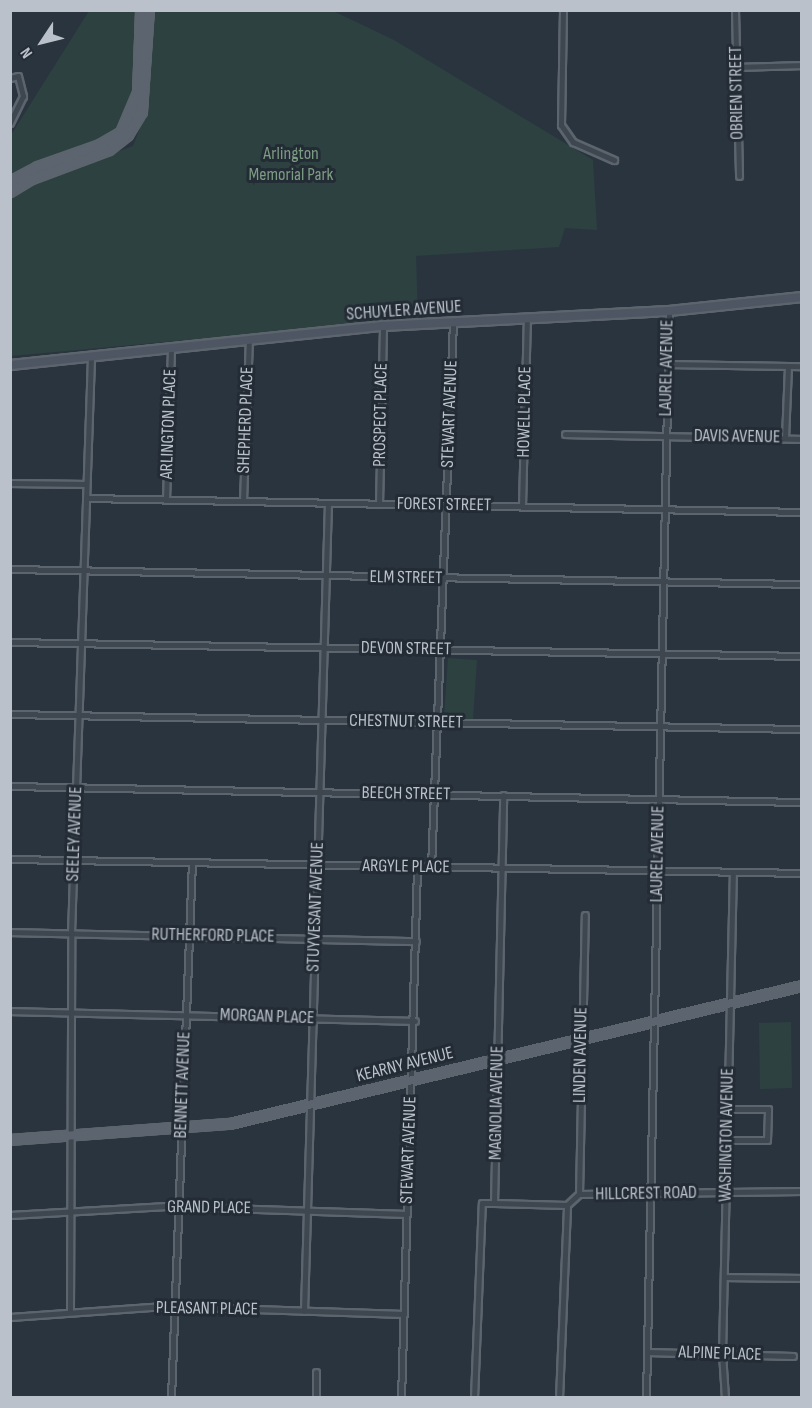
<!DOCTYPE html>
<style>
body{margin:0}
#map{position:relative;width:812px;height:1408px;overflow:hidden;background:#2a343f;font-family:"Sofia Sans Condensed",sans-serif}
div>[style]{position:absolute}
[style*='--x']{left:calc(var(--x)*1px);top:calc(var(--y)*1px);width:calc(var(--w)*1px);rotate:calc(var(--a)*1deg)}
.green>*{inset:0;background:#2d4141}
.roads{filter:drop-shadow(2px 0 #5c646d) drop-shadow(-2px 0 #5c646d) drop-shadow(0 2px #5c646d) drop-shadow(0 -2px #5c646d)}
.minor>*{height:5px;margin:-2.5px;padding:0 2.5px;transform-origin:2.5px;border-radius:2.5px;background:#3e464f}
.secondary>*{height:8px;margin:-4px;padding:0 4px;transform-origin:4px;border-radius:4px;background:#4d5662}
.primary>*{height:8px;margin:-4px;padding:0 4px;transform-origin:4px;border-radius:4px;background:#5c656f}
span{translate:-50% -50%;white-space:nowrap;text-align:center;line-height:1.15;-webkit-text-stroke:6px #232b35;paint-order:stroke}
.street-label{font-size:18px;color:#bbc1ca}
.park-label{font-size:18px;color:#7c9c83}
.frame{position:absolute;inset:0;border:12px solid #bbc1ca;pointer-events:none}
.north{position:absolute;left:12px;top:12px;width:60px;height:60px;-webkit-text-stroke:4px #232b35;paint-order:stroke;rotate:235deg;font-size:16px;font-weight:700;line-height:24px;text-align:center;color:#bbc1ca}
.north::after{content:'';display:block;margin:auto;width:21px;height:27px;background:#bbc1ca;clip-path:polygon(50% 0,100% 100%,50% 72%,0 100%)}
</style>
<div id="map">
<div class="green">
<div style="clip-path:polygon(89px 11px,138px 11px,132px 103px,120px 128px,108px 138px,11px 178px,11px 135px)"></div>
<div style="clip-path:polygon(153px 11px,333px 11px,394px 40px,593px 160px,597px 230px,565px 228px,559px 247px,416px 256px,418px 319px,11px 356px,10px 197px,32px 183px,133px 146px,145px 115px)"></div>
<div style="clip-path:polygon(448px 658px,477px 660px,473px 719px,444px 718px)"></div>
<div style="clip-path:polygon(791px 1022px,792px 1088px,760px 1089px,759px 1023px)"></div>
</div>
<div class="roads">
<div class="minor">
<div style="--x:563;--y:10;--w:115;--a:91"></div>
<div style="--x:561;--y:125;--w:21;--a:55"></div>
<div style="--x:573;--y:142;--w:45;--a:23.7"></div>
<div style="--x:735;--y:10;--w:166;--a:88.6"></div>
<div style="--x:737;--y:67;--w:65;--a:-1.8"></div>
<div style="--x:10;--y:78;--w:8;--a:-14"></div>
<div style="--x:18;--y:76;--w:21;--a:76"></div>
<div style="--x:23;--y:96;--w:30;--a:116"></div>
<div style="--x:668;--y:364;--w:134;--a:0.9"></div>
<div style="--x:565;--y:434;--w:237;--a:1.2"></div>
<div style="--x:785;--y:438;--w:72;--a:-87.6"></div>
<div style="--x:10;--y:483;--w:76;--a:0.8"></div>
<div style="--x:86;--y:498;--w:716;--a:1.12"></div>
<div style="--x:166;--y:500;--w:151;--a:-88.1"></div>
<div style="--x:243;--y:501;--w:162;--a:-87.9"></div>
<div style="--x:379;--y:504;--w:178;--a:-88.7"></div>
<div style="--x:522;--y:506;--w:188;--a:-88.5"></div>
<div style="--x:10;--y:569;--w:792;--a:1.09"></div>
<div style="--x:10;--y:642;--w:792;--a:1.01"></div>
<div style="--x:10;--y:714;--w:792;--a:1.09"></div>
<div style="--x:10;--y:786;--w:792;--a:1.16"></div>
<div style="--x:10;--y:859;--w:792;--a:1.01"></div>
<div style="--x:431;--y:867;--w:545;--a:-87.69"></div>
<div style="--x:10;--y:932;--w:406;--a:1.3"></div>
<div style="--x:10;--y:1011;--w:405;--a:1.4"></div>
<div style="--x:727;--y:1140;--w:40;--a:0"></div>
<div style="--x:767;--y:1140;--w:31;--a:-88"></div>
<div style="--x:768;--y:1109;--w:40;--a:180"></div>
<div style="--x:579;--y:1194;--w:279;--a:-88.8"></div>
<div style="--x:494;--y:1203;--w:73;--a:1.6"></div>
<div style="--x:567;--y:1205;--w:16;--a:-43"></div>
<div style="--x:579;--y:1194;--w:223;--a:-0.8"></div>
<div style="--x:10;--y:1215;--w:157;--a:-3.3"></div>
<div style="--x:167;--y:1206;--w:240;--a:1.9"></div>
<div style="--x:724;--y:1277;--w:78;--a:0.7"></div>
<div style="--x:304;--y:1311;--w:807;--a:-88.3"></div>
<div style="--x:70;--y:1312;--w:379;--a:-89.8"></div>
<div style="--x:71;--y:933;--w:577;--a:-88.01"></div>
<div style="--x:10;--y:1317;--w:155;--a:-4.1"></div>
<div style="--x:165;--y:1306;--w:239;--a:1.9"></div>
<div style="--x:647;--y:1352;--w:146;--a:1.6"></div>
<div style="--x:171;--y:1398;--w:536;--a:-87.76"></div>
<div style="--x:316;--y:1398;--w:26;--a:-90"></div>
<div style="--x:401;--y:1398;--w:531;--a:-88.27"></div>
<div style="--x:474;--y:1398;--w:195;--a:-87.7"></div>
<div style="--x:482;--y:1203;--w:12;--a:0"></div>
<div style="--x:494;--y:1203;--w:408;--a:-88.7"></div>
<div style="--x:559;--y:1398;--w:193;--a:-87.6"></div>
<div style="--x:646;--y:1398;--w:1087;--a:-88.79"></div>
<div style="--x:725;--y:1398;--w:45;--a:-93.8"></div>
<div style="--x:722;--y:1353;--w:481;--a:-88.7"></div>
</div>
<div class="secondary">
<div style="--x:10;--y:365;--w:375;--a:-6"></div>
<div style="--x:383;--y:326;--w:286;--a:-3"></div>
<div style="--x:669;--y:311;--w:134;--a:-6"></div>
</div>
<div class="primary">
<div style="--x:10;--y:182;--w:32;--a:-28"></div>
<div style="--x:38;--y:167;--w:66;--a:-19.5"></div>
<div style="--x:100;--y:145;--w:24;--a:-30"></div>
<div style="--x:121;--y:133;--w:43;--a:-67"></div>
<div style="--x:138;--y:93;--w:83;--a:-87.9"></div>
<div style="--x:10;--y:192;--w:26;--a:-31"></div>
<div style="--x:32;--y:179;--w:82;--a:-20.6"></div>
<div style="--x:109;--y:150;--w:24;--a:-38"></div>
<div style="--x:128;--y:135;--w:27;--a:-59"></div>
<div style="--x:142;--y:112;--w:102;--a:-86.1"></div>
<div style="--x:10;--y:1140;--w:221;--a:-4.2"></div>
<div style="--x:230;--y:1124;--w:588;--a:-13.56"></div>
</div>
</div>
<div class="street-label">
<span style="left:737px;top:93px;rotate:-91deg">OBRIEN STREET</span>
<span style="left:404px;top:311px;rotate:-4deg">SCHUYLER AVENUE</span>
<span style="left:667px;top:368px;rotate:-89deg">LAUREL AVENUE</span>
<span style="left:525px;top:412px;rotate:-89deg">HOWELL PLACE</span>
<span style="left:450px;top:414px;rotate:-88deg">STEWART AVENUE</span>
<span style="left:381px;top:415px;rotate:-89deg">PROSPECT PLACE</span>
<span style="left:246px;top:420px;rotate:-88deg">SHEPHERD PLACE</span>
<span style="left:169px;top:424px;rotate:-88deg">ARLINGTON PLACE</span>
<span style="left:737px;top:437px;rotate:1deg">DAVIS AVENUE</span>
<span style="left:444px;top:505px;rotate:1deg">FOREST STREET</span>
<span style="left:406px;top:578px;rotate:1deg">ELM STREET</span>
<span style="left:406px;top:649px;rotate:1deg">DEVON STREET</span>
<span style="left:406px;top:722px;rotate:1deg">CHESTNUT STREET</span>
<span style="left:406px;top:794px;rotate:1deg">BEECH STREET</span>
<span style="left:75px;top:834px;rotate:-88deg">SEELEY AVENUE</span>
<span style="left:658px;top:854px;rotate:-89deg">LAUREL AVENUE</span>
<span style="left:406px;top:867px;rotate:1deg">ARGYLE PLACE</span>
<span style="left:316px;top:907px;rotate:-88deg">STUYVESANT AVENUE</span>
<span style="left:213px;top:936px;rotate:1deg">RUTHERFORD PLACE</span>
<span style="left:267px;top:1017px;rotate:2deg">MORGAN PLACE</span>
<span style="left:581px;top:1055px;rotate:-89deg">LINDEN AVENUE</span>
<span style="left:405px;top:1065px;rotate:-14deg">KEARNY AVENUE</span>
<span style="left:183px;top:1085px;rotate:-88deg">BENNETT AVENUE</span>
<span style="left:497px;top:1103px;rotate:-89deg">MAGNOLIA AVENUE</span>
<span style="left:727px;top:1135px;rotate:-89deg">WASHINGTON AVENUE</span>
<span style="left:409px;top:1150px;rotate:-88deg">STEWART AVENUE</span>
<span style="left:646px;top:1194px;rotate:-1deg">HILLCREST ROAD</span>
<span style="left:209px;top:1208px;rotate:1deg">GRAND PLACE</span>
<span style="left:207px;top:1309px;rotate:1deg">PLEASANT PLACE</span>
<span style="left:720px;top:1354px;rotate:2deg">ALPINE PLACE</span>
</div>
<div class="park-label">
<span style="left:291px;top:165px">Arlington<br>Memorial Park</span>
</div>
<div class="frame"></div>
<div class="north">N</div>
</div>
